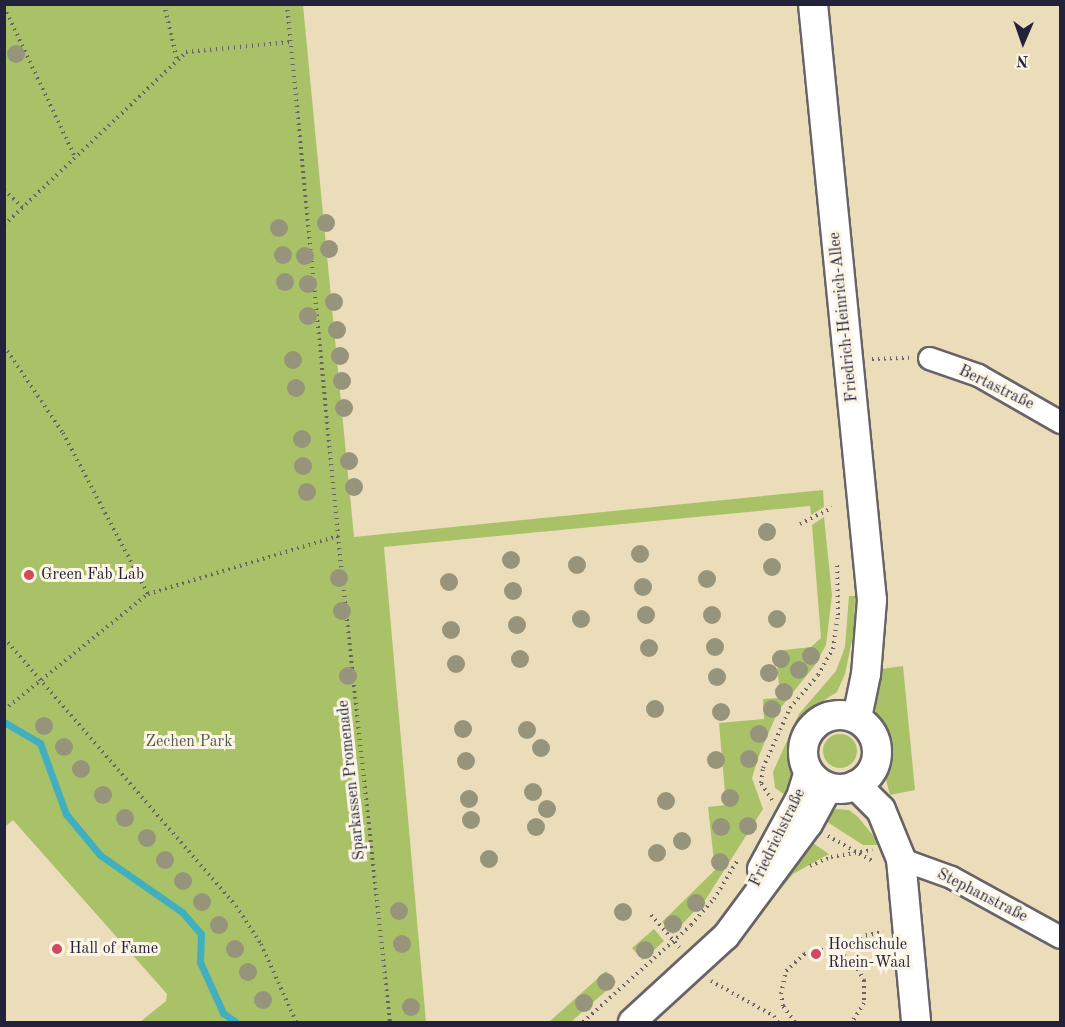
<!DOCTYPE html>
<meta charset="utf-8">
<style>
body{margin:0}
#map{position:relative;width:1065px;height:1027px;overflow:hidden;background:#ebddb9;font-family:"Old Standard TT",serif}
div>[style]{position:absolute}
[style*='--x']{left:calc(var(--x)*1px);top:calc(var(--y)*1px);width:calc(var(--w)*1px);rotate:calc(var(--a)*1deg)}
.green>*{inset:0;background:#a9c268}
.round{border-radius:50%}
.stream>*{height:7px;margin:-3.5px;padding:0 3.5px;transform-origin:3.5px;border-radius:3.5px;background:#41afbe}
.path>*{height:4px;margin-top:-2px;transform-origin:0;background:repeating-linear-gradient(90deg,#686367 0 1.5px,transparent 0 6px)}
.roads{filter:drop-shadow(2px 0 #686367) drop-shadow(-2px 0 #686367) drop-shadow(0 2px #686367) drop-shadow(0 -2px #686367)}
.minor>*{height:21px;margin:-10.5px;padding:0 10.5px;transform-origin:10.5px;border-radius:10.5px;background:#fff}
.tertiary>*{height:26px;margin:-13px;padding:0 13px;transform-origin:13px;border-radius:13px;background:#fff}
.secondary>*{height:28px;margin:-14px;padding:0 14px;transform-origin:14px;border-radius:14px;background:#fff}
.secondary>.ring{margin:-14px;padding:0;box-sizing:content-box;background:none;border:28px solid #fff;border-radius:50%}
.trees>*{width:18px;height:18px;margin:-9px;border-radius:50%;background:#96957c}
.dots>*{width:16px;height:16px;translate:-50% -50%;box-sizing:border-box;border:3px solid #fcf5e5;border-radius:50%}
span{translate:-50% -50%;white-space:nowrap;text-align:center;line-height:1.15;-webkit-text-stroke:6px #fcf5e5;paint-order:stroke}
.street-label{font-size:16px;color:#22223b}
.poi-label{font-size:16px;color:#22223b}
.left{translate:0 -50%;text-align:left}
.park-label{font-size:16px;color:#515a4b}
.frame{position:absolute;inset:0;border:6px solid #22223b;pointer-events:none}
.north{position:absolute;left:993px;top:12px;width:60px;height:60px;-webkit-text-stroke:4px #fcf5e5;paint-order:stroke;rotate:182deg;font-size:16px;font-weight:700;line-height:24px;text-align:center;color:#22223b}
.north::after{content:'';display:block;margin:auto;width:21px;height:27px;background:#22223b;clip-path:polygon(50% 0,100% 100%,50% 72%,0 100%)}
</style>
<div id="map">
<div class="green">
<div style="clip-path:polygon(5px 4px,303px 5px,354px 537px,823px 490px,824px 507px,811px 515px,810px 506px,384px 547px,426px 1022px,140px 1022px,166px 1001px,167px 994px,13px 820px,5px 827px)"></div>
<div style="clip-path:polygon(824px 517px,832px 595px,826px 645px,815px 665px,778px 711px,758px 758px,752px 778px,763px 809px,706px 899px,673px 934px,662px 922px,715px 870px,708px 807px,726px 805px,719px 723px,764px 719px,763px 699px,780px 698px,776px 651px,811px 647px,821px 638px,812px 525px)"></div>
<div style="clip-path:polygon(849px 596px,855px 596px,854px 631px,845px 674px,837px 692px,809px 710px,794px 728px,789px 746px,794px 776px,791px 799px,775px 788px,773px 772px,799px 714px,836px 671px,845px 647px)"></div>
<div style="clip-path:polygon(903px 666px,915px 790px,890px 795px,886px 780px,888px 740px,876px 714px,875px 696px,882px 669px)"></div>
<div class="round" style="left:823px;top:734px;width:34px;height:34px"></div>
<div style="clip-path:polygon(836px 809px,849px 810px,858px 817px,881px 845px,863px 845px,821px 818px)"></div>
<div style="clip-path:polygon(807px 839px,829px 854px,793px 874px,763px 910px,761px 908px)"></div>
<div style="clip-path:polygon(654px 929px,664px 941px,643px 960px,632px 948px)"></div>
<div style="clip-path:polygon(606px 971px,616px 982px,571px 1022px,549px 1022px)"></div>
</div>
<div class="stream">
<div style="--x:4;--y:722;--w:42;--a:30.3"></div>
<div style="--x:40;--y:743;--w:76;--a:69.9"></div>
<div style="--x:66;--y:814;--w:53;--a:50.3"></div>
<div style="--x:100;--y:855;--w:100;--a:34.8"></div>
<div style="--x:182;--y:912;--w:29;--a:49"></div>
<div style="--x:201;--y:934;--w:28;--a:92"></div>
<div style="--x:200;--y:962;--w:56;--a:65.7"></div>
<div style="--x:223;--y:1013;--w:16;--a:35"></div>
</div>
<div class="path">
<div style="--x:164;--y:4;--w:57;--a:76.9"></div>
<div style="--x:287;--y:4;--w:534;--a:84.52"></div>
<div style="--x:338;--y:536;--w:489;--a:83.9"></div>
<div style="--x:4;--y:7;--w:164;--a:64.7"></div>
<div style="--x:4;--y:190;--w:25;--a:43"></div>
<div style="--x:4;--y:225;--w:251;--a:-43.5"></div>
<div style="--x:186;--y:52;--w:106;--a:-5.4"></div>
<div style="--x:4;--y:346;--w:105;--a:55.9"></div>
<div style="--x:63;--y:433;--w:182;--a:62.2"></div>
<div style="--x:872;--y:359;--w:37;--a:-2"></div>
<div style="--x:800;--y:524;--w:36;--a:-27"></div>
<div style="--x:4;--y:638;--w:354;--a:49.1"></div>
<div style="--x:236;--y:906;--w:45;--a:56.7"></div>
<div style="--x:261;--y:944;--w:85;--a:65.8"></div>
<div style="--x:4;--y:710;--w:185;--a:-38.9"></div>
<div style="--x:148;--y:594;--w:199;--a:-17"></div>
<div style="--x:772;--y:800;--w:20;--a:-123"></div>
<div style="--x:761;--y:783;--w:15;--a:-82"></div>
<div style="--x:763;--y:768;--w:66;--a:-65.8"></div>
<div style="--x:790;--y:708;--w:43;--a:-49.7"></div>
<div style="--x:818;--y:675;--w:30;--a:-60"></div>
<div style="--x:833;--y:649;--w:34;--a:-82"></div>
<div style="--x:838;--y:615;--w:53;--a:-91.1"></div>
<div style="--x:828;--y:836;--w:53;--a:29.5"></div>
<div style="--x:810;--y:866;--w:23;--a:-23"></div>
<div style="--x:831;--y:857;--w:42;--a:-9.7"></div>
<div style="--x:651;--y:915;--w:43;--a:48.8"></div>
<div style="--x:840;--y:953;--w:21;--a:-47"></div>
<div style="--x:854;--y:938;--w:30;--a:-12"></div>
<div style="--x:711;--y:981;--w:72;--a:29.1"></div>
<div style="--x:774;--y:1016;--w:7;--a:56"></div>
<div style="--x:583;--y:1022;--w:145;--a:-41.9"></div>
<div style="--x:691;--y:925;--w:35;--a:-49"></div>
<div style="--x:714;--y:899;--w:44;--a:-58.8"></div>
<div style="--x:795;--y:1022;--w:20;--a:-127"></div>
<div style="--x:783;--y:1006;--w:12;--a:-99"></div>
<div style="--x:781;--y:994;--w:24;--a:-78"></div>
<div style="--x:786;--y:971;--w:25;--a:-43"></div>
<div style="--x:804;--y:954;--w:25;--a:-12"></div>
<div style="--x:828;--y:949;--w:25;--a:23"></div>
<div style="--x:851;--y:959;--w:25;--a:58"></div>
<div style="--x:864;--y:980;--w:23;--a:90"></div>
<div style="--x:864;--y:1003;--w:22;--a:122"></div>
</div>
<div class="roads">
<div class="minor">
<div style="--x:929;--y:358;--w:52;--a:19.1"></div>
<div style="--x:978;--y:375;--w:95;--a:29.8"></div>
<div style="--x:901;--y:859;--w:53;--a:19.8"></div>
<div style="--x:951;--y:877;--w:124;--a:28.8"></div>
</div>
<div class="tertiary">
<div style="--x:761;--y:869;--w:82;--a:-61.6"></div>
<div style="--x:800;--y:797;--w:27;--a:-73"></div>
<div style="--x:632;--y:1022;--w:127;--a:-42.5"></div>
<div style="--x:726;--y:936;--w:139;--a:-53.5"></div>
<div style="--x:809;--y:824;--w:42;--a:-61.6"></div>
</div>
<div class="secondary">
<div style="--x:813;--y:4;--w:599;--a:84.35"></div>
<div style="--x:872;--y:600;--w:74;--a:94.6"></div>
<div style="--x:866;--y:674;--w:45;--a:101.6"></div>
<div class="ring" style="left:803px;top:715px;width:46px;height:46px"></div>
<div style="--x:856;--y:785;--w:35;--a:45"></div>
<div style="--x:881;--y:810;--w:53;--a:67.8"></div>
<div style="--x:901;--y:859;--w:164;--a:84.7"></div>
</div>
</div>
<div class="trees">
<div style="left:16px;top:54px"></div>
<div style="left:326px;top:223px"></div>
<div style="left:279px;top:228px"></div>
<div style="left:329px;top:249px"></div>
<div style="left:283px;top:255px"></div>
<div style="left:305px;top:256px"></div>
<div style="left:285px;top:282px"></div>
<div style="left:308px;top:284px"></div>
<div style="left:334px;top:302px"></div>
<div style="left:308px;top:316px"></div>
<div style="left:337px;top:330px"></div>
<div style="left:340px;top:356px"></div>
<div style="left:293px;top:360px"></div>
<div style="left:342px;top:381px"></div>
<div style="left:296px;top:388px"></div>
<div style="left:344px;top:408px"></div>
<div style="left:302px;top:439px"></div>
<div style="left:349px;top:461px"></div>
<div style="left:303px;top:466px"></div>
<div style="left:354px;top:487px"></div>
<div style="left:307px;top:492px"></div>
<div style="left:767px;top:532px"></div>
<div style="left:640px;top:554px"></div>
<div style="left:511px;top:560px"></div>
<div style="left:577px;top:565px"></div>
<div style="left:772px;top:567px"></div>
<div style="left:339px;top:578px"></div>
<div style="left:707px;top:579px"></div>
<div style="left:449px;top:582px"></div>
<div style="left:643px;top:587px"></div>
<div style="left:513px;top:591px"></div>
<div style="left:342px;top:611px"></div>
<div style="left:646px;top:615px"></div>
<div style="left:712px;top:615px"></div>
<div style="left:581px;top:619px"></div>
<div style="left:777px;top:619px"></div>
<div style="left:517px;top:625px"></div>
<div style="left:451px;top:630px"></div>
<div style="left:715px;top:647px"></div>
<div style="left:649px;top:648px"></div>
<div style="left:811px;top:656px"></div>
<div style="left:520px;top:659px"></div>
<div style="left:781px;top:659px"></div>
<div style="left:456px;top:664px"></div>
<div style="left:799px;top:670px"></div>
<div style="left:769px;top:673px"></div>
<div style="left:348px;top:676px"></div>
<div style="left:717px;top:677px"></div>
<div style="left:784px;top:692px"></div>
<div style="left:655px;top:709px"></div>
<div style="left:772px;top:709px"></div>
<div style="left:721px;top:712px"></div>
<div style="left:44px;top:726px"></div>
<div style="left:463px;top:729px"></div>
<div style="left:527px;top:730px"></div>
<div style="left:759px;top:734px"></div>
<div style="left:64px;top:747px"></div>
<div style="left:541px;top:748px"></div>
<div style="left:749px;top:759px"></div>
<div style="left:716px;top:760px"></div>
<div style="left:466px;top:761px"></div>
<div style="left:81px;top:769px"></div>
<div style="left:533px;top:792px"></div>
<div style="left:103px;top:795px"></div>
<div style="left:730px;top:798px"></div>
<div style="left:469px;top:799px"></div>
<div style="left:666px;top:801px"></div>
<div style="left:547px;top:809px"></div>
<div style="left:125px;top:818px"></div>
<div style="left:471px;top:820px"></div>
<div style="left:748px;top:826px"></div>
<div style="left:536px;top:827px"></div>
<div style="left:721px;top:827px"></div>
<div style="left:147px;top:838px"></div>
<div style="left:682px;top:841px"></div>
<div style="left:657px;top:853px"></div>
<div style="left:489px;top:859px"></div>
<div style="left:165px;top:860px"></div>
<div style="left:720px;top:862px"></div>
<div style="left:183px;top:881px"></div>
<div style="left:202px;top:902px"></div>
<div style="left:696px;top:903px"></div>
<div style="left:399px;top:911px"></div>
<div style="left:623px;top:912px"></div>
<div style="left:673px;top:924px"></div>
<div style="left:219px;top:925px"></div>
<div style="left:402px;top:944px"></div>
<div style="left:235px;top:949px"></div>
<div style="left:645px;top:950px"></div>
<div style="left:248px;top:972px"></div>
<div style="left:606px;top:982px"></div>
<div style="left:263px;top:1000px"></div>
<div style="left:584px;top:1003px"></div>
<div style="left:411px;top:1007px"></div>
</div>
<div class="dots">
<div style="left:29px;top:575px;background:#d1495b"></div>
<div style="left:57px;top:949px;background:#d1495b"></div>
<div style="left:816px;top:954px;background:#d1495b"></div>
</div>
<div class="street-label">
<span style="left:844px;top:317px;rotate:-96deg">Friedrich-Heinrich-Allee</span>
<span style="left:996px;top:388px;rotate:26deg">Bertastraße</span>
<span style="left:352px;top:780px;rotate:-96deg">Sparkassen Promenade</span>
<span style="left:778px;top:838px;rotate:-64deg">Friedrichstraße</span>
<span style="left:982px;top:896px;rotate:27deg">Stephanstraße</span>
</div>
<div class="poi-label">
<span class="left" style="left:41px;top:575px">Green Fab Lab</span>
<span class="left" style="left:828px;top:954px">Hochschule<br>Rhein-Waal</span>
<span class="left" style="left:69px;top:949px">Hall of Fame</span>
</div>
<div class="park-label">
<span style="left:189px;top:742px">Zechen Park</span>
</div>
<div class="frame"></div>
<div class="north">N</div>
</div>
